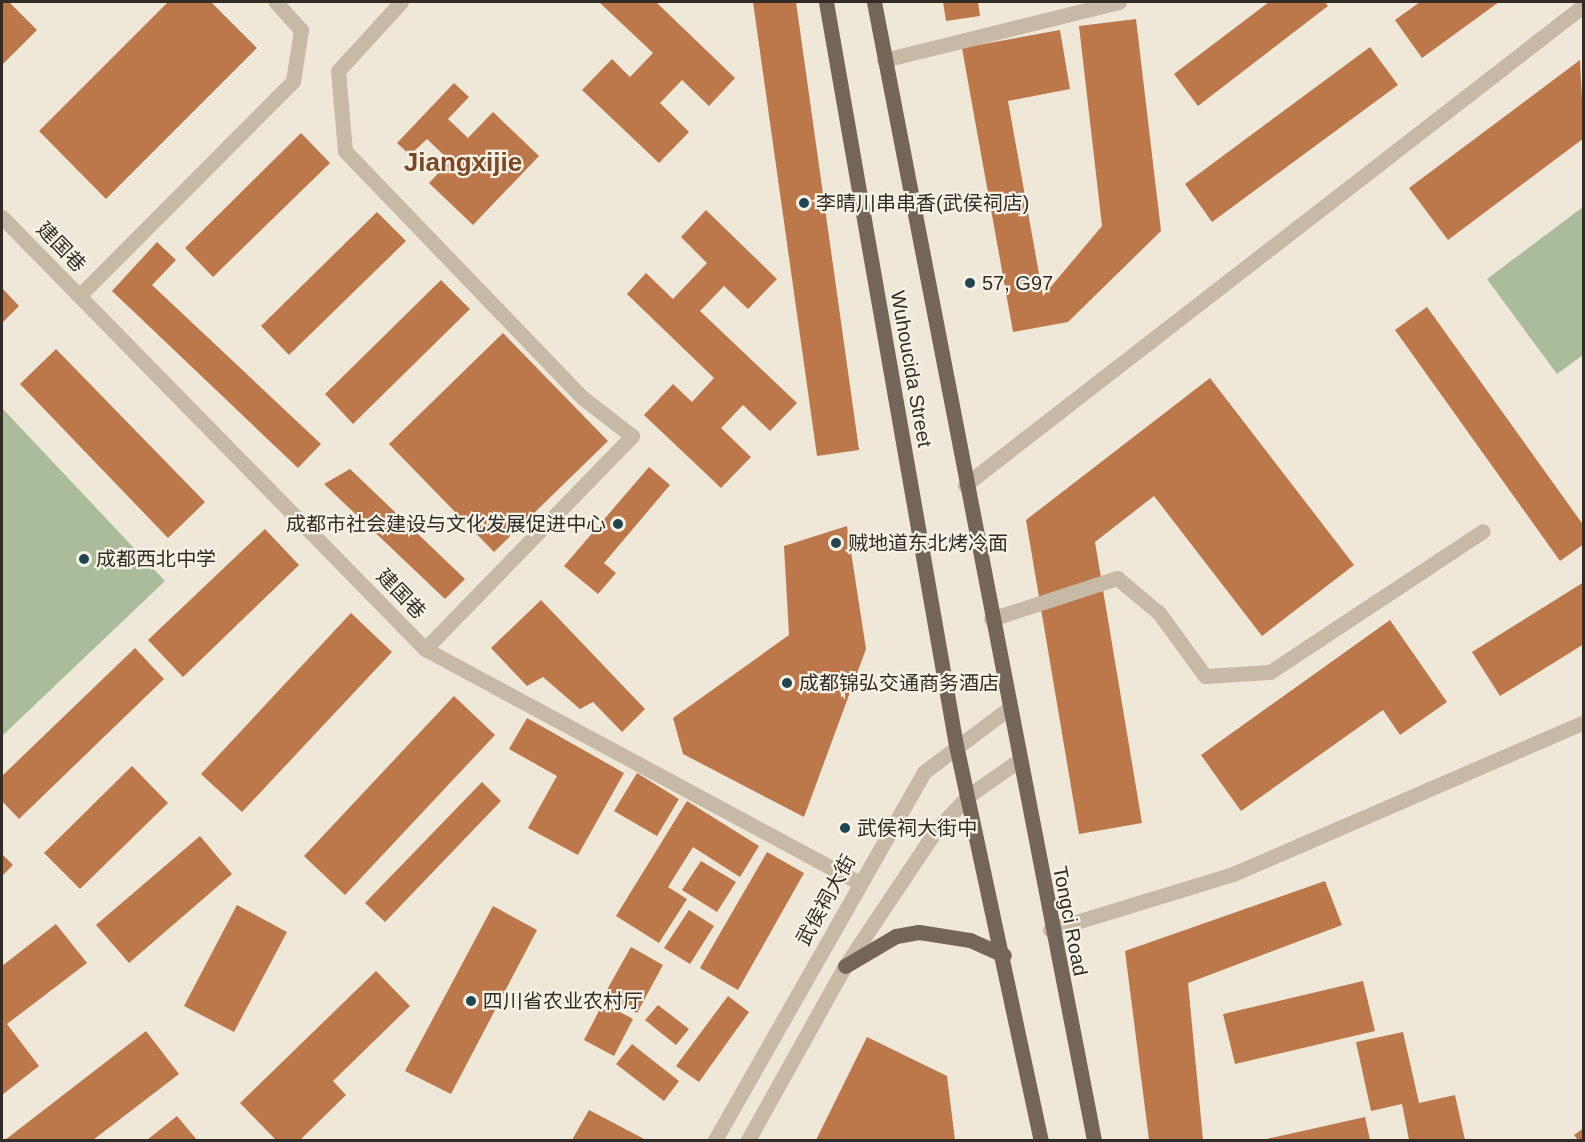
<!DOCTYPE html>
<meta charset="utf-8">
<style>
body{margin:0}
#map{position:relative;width:1585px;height:1142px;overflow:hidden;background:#efe8d9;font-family:Arial,"Noto Sans SC",sans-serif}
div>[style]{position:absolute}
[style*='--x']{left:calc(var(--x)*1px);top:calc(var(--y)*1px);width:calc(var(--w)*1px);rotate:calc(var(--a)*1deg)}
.green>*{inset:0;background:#abbc9a}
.building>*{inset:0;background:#bc784a}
.minor>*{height:15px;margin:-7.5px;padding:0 7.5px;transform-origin:7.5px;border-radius:7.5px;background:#c6baa6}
.major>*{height:15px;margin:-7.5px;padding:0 7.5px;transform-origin:7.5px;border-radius:7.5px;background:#736658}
.dots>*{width:16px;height:16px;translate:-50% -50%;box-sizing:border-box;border:3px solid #f7f2e5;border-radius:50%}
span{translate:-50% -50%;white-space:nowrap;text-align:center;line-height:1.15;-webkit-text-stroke:4.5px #f7f2e5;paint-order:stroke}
.poi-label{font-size:20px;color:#322c26}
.left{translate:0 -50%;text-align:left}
.right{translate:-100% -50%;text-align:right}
.street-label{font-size:20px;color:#322c26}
.district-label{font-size:26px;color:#7b4826;font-weight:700}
.frame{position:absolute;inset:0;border:3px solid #322c26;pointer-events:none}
</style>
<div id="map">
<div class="green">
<div style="clip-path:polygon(1583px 207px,1583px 355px,1557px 374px,1487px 279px)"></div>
<div style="clip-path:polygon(2px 408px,165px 581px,2px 736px)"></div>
</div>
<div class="building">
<div style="clip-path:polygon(2px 2px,9px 2px,37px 30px,2px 65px)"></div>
<div style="clip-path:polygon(168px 2px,211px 2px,257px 48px,106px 199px,39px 131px)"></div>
<div style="clip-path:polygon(599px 2px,656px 2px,735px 78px,709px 106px,682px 80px,660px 103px,689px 132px,659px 163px,582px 90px,612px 59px,630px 77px,653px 53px)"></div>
<div style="clip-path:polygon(753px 2px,796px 2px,859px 450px,817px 456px)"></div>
<div style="clip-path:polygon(943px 2px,978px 2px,980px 16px,946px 21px)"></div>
<div style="clip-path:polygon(1269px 2px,1325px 2px,1328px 6px,1198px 106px,1174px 74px)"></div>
<div style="clip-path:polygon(1420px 2px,1499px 2px,1422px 58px,1395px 20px)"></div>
<div style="clip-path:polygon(1136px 19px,1161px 231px,1068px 322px,1013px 332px,962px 48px,1060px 30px,1070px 89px,1008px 101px,1043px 296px,1102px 226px,1079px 26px)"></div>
<div style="clip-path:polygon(1370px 47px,1398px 85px,1212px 222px,1185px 184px)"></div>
<div style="clip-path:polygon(1580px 60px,1584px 138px,1448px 240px,1409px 188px)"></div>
<div style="clip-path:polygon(454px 83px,469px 97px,448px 119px,468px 138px,493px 112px,539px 156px,473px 225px,429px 183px,450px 161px,427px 139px,410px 155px,397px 143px)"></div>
<div style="clip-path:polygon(301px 133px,330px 163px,213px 277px,185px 248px)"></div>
<div style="clip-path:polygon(706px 210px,777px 279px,748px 309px,724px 286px,700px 311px,797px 403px,770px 431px,743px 405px,721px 428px,751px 457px,721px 488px,644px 415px,673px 384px,692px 402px,714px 378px,627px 294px,646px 273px,673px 299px,707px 263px,681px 237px)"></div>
<div style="clip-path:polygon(377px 212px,406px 241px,289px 355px,261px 326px)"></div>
<div style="clip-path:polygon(157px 242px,176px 260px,152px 285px,321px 444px,298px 468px,112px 291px)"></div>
<div style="clip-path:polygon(441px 280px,470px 309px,353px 424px,325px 394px)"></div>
<div style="clip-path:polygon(2px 288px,19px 306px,2px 323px)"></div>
<div style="clip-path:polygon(1427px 307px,1584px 526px,1584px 544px,1560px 561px,1395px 330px)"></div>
<div style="clip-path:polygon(503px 333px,608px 441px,494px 552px,389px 444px)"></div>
<div style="clip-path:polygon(56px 349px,205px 502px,168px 538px,20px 384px)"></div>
<div style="clip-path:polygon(1210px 378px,1354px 565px,1262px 636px,1154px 496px,1095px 542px,1142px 823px,1079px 834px,1026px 520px)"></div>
<div style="clip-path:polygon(649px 467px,670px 485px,604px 563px,616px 573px,598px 594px,564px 566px)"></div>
<div style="clip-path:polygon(350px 469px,465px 579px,445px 599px,324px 484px)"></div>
<div style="clip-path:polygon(847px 526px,866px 649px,804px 817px,683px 754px,673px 718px,789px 635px,784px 546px)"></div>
<div style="clip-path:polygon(265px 529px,299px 565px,183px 677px,148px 640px)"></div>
<div style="clip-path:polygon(1584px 582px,1584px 644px,1500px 696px,1472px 652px)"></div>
<div style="clip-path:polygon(541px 600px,645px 709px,622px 732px,593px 702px,580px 709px,543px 677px,527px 686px,491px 648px)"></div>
<div style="clip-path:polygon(351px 613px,392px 652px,242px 812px,201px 774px)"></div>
<div style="clip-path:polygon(1390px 620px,1447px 702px,1400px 735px,1383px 710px,1241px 811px,1201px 755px)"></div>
<div style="clip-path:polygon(135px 648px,164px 679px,19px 819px,2px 801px,2px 776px)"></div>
<div style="clip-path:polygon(454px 696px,495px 735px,345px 895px,304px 856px)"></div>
<div style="clip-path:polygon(527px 718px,624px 773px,578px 855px,528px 828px,557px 776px,509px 749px)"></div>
<div style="clip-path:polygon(132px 766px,168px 803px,80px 889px,44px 853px)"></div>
<div style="clip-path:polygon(637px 773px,679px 799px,657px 836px,614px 811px)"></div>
<div style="clip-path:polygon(482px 782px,501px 801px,385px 922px,365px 903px)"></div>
<div style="clip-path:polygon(687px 801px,759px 846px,740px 877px,693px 847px,668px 887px,687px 899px,659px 943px,616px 916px)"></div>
<div style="clip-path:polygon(200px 836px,232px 874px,129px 963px,96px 925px)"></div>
<div style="clip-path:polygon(767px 852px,804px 873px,738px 990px,700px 968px)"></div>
<div style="clip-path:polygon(2px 854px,13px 865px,2px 876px)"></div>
<div style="clip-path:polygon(701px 861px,736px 882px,717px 912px,682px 890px)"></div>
<div style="clip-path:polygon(1325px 881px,1342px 925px,1188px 983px,1203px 1140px,1149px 1140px,1125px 951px)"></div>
<div style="clip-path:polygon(237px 905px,287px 932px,234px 1032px,184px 1006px)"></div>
<div style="clip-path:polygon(493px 906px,537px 930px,451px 1094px,405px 1071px)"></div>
<div style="clip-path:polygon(689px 910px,714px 926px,690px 964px,664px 948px)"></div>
<div style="clip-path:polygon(56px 924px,87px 963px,7px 1024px,39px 1066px,2px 1095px,2px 966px)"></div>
<div style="clip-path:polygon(631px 947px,663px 965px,637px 1013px,604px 995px)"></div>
<div style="clip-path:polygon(376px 971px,410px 1006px,333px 1081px,346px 1095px,300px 1140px,276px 1140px,240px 1103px)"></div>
<div style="clip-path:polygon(1363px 981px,1375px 1031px,1235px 1064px,1223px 1014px)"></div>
<div style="clip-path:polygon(728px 996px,749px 1012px,699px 1082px,676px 1066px)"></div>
<div style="clip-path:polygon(603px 1003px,633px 1019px,614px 1056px,584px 1040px)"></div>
<div style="clip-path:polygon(658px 1005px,689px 1029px,676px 1045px,645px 1020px)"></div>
<div style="clip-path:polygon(146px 1031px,179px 1074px,93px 1140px,5px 1140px)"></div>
<div style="clip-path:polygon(1403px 1032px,1419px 1103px,1455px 1095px,1465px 1140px,1409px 1140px,1402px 1104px,1371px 1111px,1356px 1042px)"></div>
<div style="clip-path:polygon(867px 1037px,947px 1076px,955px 1140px,816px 1140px)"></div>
<div style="clip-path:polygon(632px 1044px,679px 1081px,664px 1101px,616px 1064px)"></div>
<div style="clip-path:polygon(589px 1110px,646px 1140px,572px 1140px)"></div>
<div style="clip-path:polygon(177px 1116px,197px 1140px,147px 1140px)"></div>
<div style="clip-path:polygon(1365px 1117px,1370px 1140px,1262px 1140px)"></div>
<div style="clip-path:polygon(1584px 1128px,1584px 1140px,1578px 1140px,1574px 1135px)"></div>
</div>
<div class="minor">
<div style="--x:401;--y:2;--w:93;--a:132.4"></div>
<div style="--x:338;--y:71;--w:80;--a:85"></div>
<div style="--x:345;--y:151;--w:343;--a:46.1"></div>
<div style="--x:583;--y:398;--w:62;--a:37.8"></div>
<div style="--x:632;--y:436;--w:297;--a:134.2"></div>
<div style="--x:884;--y:60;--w:242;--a:-13.9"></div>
<div style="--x:2;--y:217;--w:605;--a:45.6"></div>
<div style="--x:425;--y:649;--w:493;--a:28.3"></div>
<div style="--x:79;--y:296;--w:303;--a:-45.1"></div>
<div style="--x:293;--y:81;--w:52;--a:-81.1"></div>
<div style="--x:301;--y:30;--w:38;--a:-132"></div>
<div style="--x:965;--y:485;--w:783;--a:-37.79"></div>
<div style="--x:991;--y:619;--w:133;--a:-18"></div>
<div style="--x:1117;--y:578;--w:55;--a:39.8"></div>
<div style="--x:1159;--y:613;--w:78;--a:53.9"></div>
<div style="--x:1205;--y:676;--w:65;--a:-3.5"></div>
<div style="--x:1270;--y:672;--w:255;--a:-33.5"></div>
<div style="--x:1050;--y:930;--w:191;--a:-17"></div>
<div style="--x:1233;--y:874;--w:382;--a:-23.4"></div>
<div style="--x:715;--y:1140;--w:423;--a:-60.4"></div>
<div style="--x:924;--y:772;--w:105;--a:-36.9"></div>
<div style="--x:748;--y:1140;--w:199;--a:-60.9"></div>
<div style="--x:845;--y:966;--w:164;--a:-56.2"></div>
<div style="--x:936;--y:830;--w:47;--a:-46.7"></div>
<div style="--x:968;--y:796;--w:61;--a:-35"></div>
</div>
<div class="major">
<div style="--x:826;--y:2;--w:754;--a:80.08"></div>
<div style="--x:956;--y:745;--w:404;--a:77.9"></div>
<div style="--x:874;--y:2;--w:1159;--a:79.06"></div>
<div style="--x:845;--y:966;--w:59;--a:-30.5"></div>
<div style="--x:896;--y:936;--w:23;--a:-10"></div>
<div style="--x:919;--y:932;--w:52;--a:8.9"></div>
<div style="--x:970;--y:940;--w:37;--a:24"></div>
</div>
<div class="dots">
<div style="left:804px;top:203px;background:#1f4550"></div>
<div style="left:970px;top:283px;background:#1f4550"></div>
<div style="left:618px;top:524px;background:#1f4550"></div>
<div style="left:836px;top:543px;background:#1f4550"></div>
<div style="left:84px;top:559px;background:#1f4550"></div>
<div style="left:787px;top:683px;background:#1f4550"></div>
<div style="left:845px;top:828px;background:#1f4550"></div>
<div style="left:471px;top:1001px;background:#1f4550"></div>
</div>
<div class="poi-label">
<span class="left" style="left:816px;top:203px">李晴川串串香(武侯祠店)</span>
<span class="left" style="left:982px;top:283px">57, G97</span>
<span class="right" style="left:606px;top:524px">成都市社会建设与文化发展促进中心</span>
<span class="left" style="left:848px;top:543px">贼地道东北烤冷面</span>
<span class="left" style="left:96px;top:559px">成都西北中学</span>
<span class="left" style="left:799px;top:683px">成都锦弘交通商务酒店</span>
<span class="left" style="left:857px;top:828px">武侯祠大街中</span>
<span class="left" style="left:483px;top:1001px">四川省农业农村厅</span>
</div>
<div class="street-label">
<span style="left:61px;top:247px;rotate:46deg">建国巷</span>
<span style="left:911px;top:369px;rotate:80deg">Wuhoucida Street</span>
<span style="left:401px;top:594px;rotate:46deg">建国巷</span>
<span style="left:826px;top:900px;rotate:-61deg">武侯祠大街</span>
<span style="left:1070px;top:921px;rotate:79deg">Tongci Road</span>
</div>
<div class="district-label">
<span style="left:463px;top:163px">Jiangxijie</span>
</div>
<div class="frame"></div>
</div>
